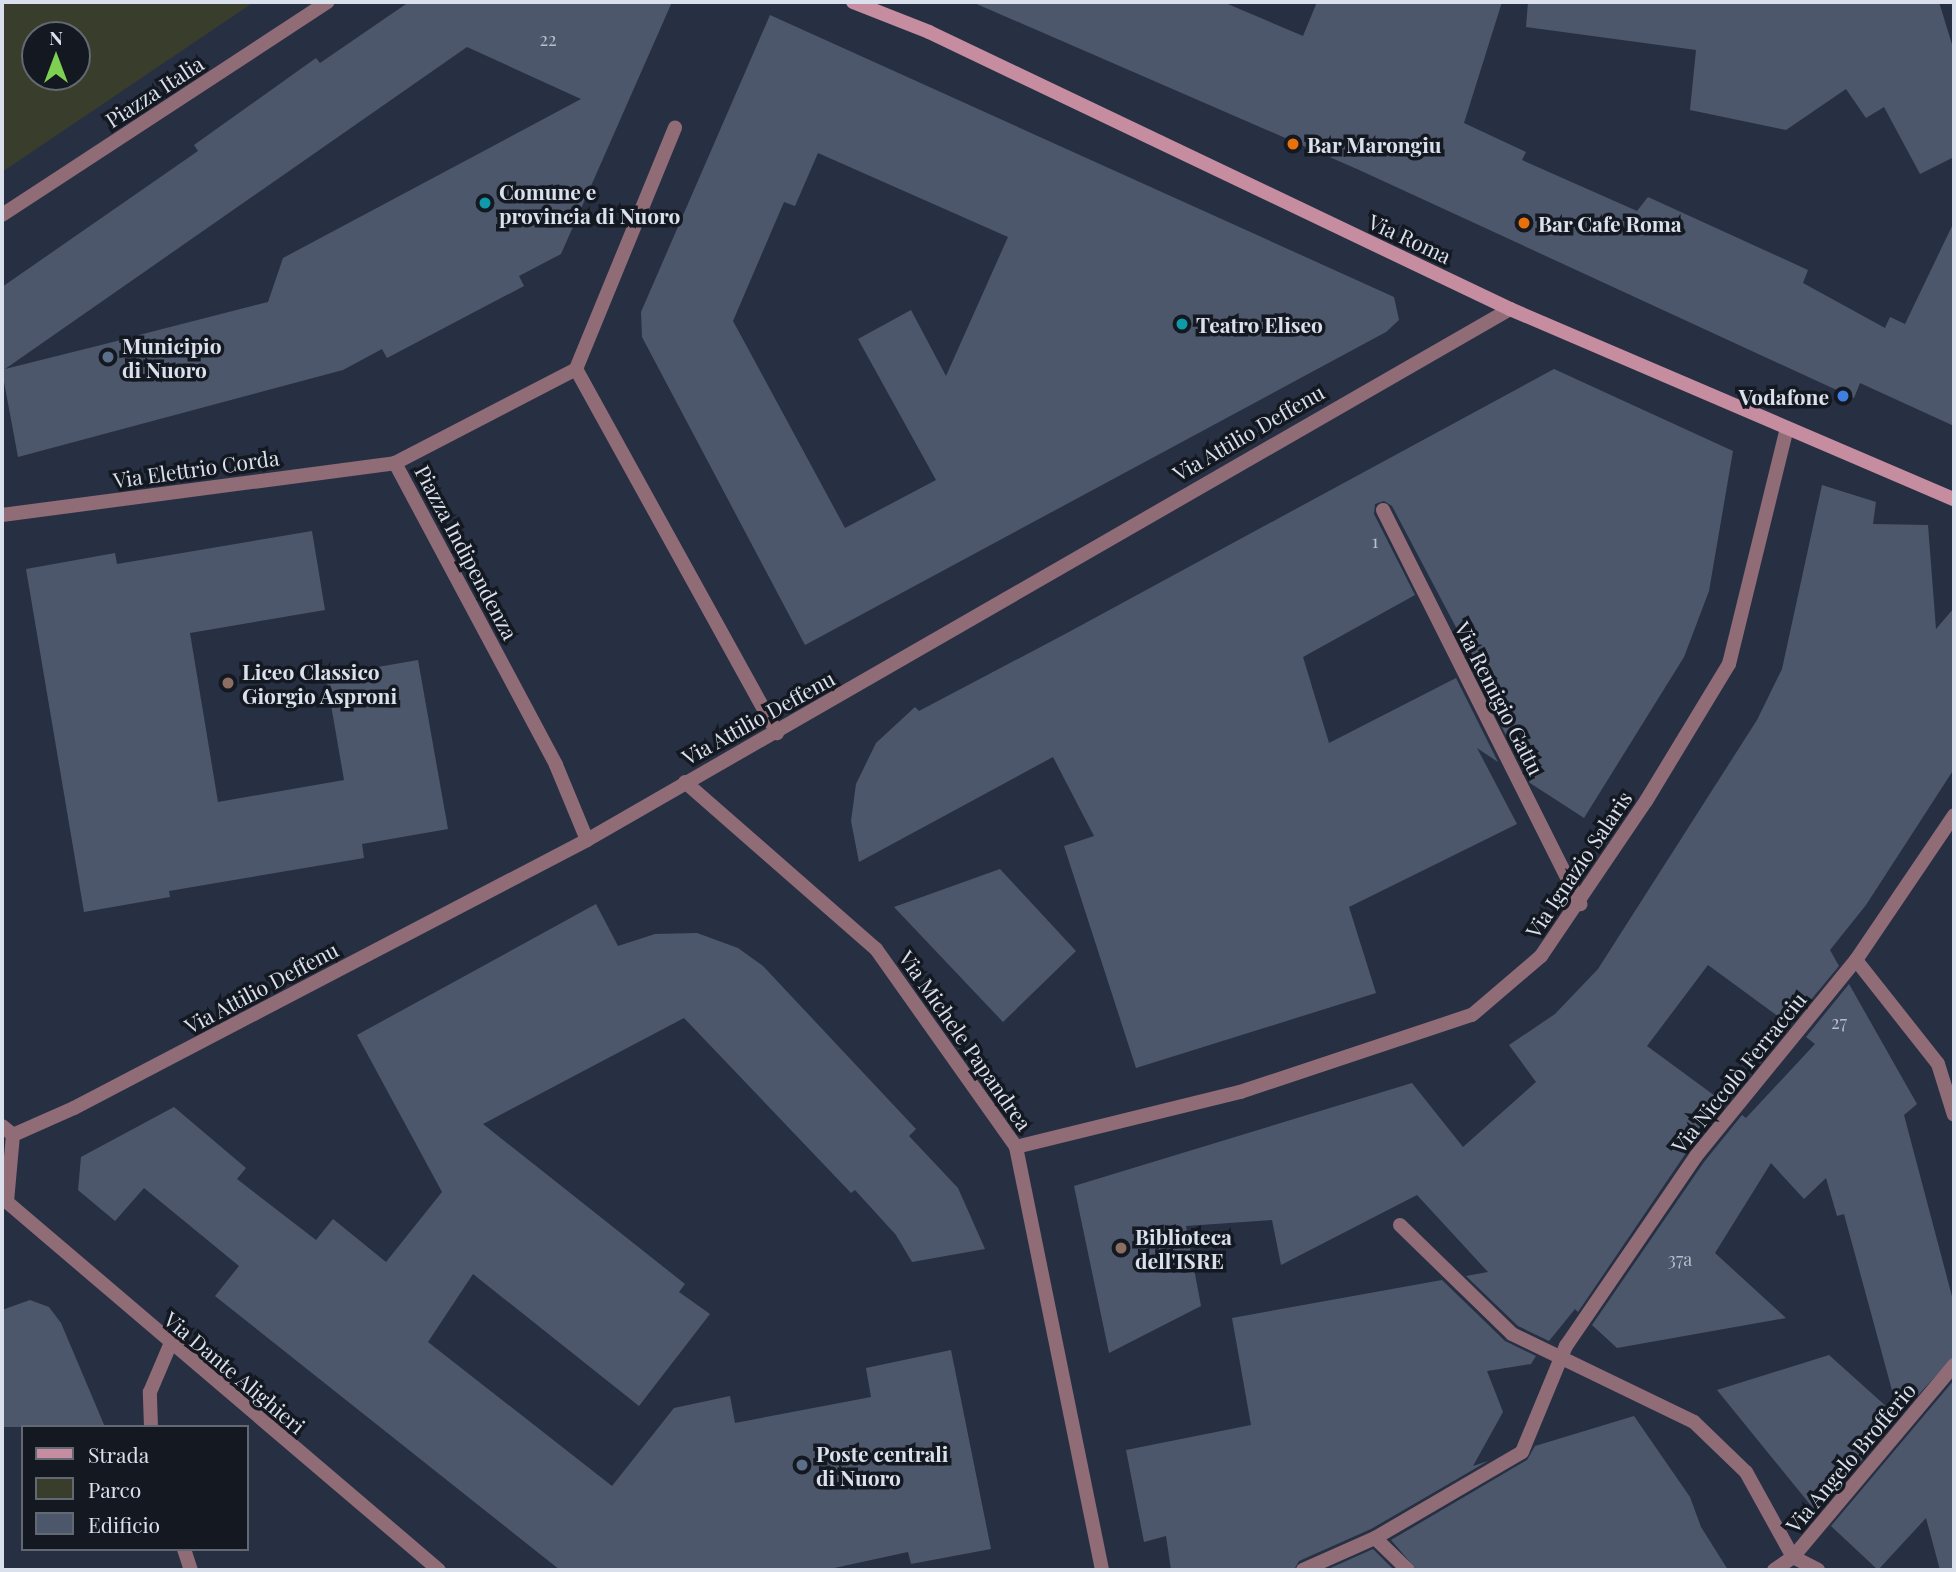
<!DOCTYPE html>
<meta charset="utf-8">
<style>
body{margin:0}
#map{position:relative;width:1956px;height:1572px;overflow:hidden;background:#273043;font-family:"Playfair Display",serif}
div>[style]{position:absolute}
[style*='--x']{left:calc(var(--x)*1px);top:calc(var(--y)*1px);width:calc(var(--w)*1px);rotate:calc(var(--a)*1deg)}
.green>*{inset:0;background:#393e2c}
.building>*{inset:0;background:#4d576c}
.street>*{height:14px;margin:-7px;padding:0 7px;transform-origin:7px;border-radius:7px;background:#906c77}
.secondary>*{height:14px;margin:-7px;padding:0 7px;transform-origin:7px;border-radius:7px;background:#c58d9f}
.dots>*{width:19px;height:19px;translate:-50% -50%;box-sizing:border-box;border:4px solid #141921;border-radius:50%}
span{translate:-50% -50%;white-space:nowrap;text-align:center;line-height:1.15;-webkit-text-stroke:7px #141921;paint-order:stroke}
.number-label{font-size:18px;color:#b7becc}
.number-label span{-webkit-text-stroke-width:0}
.street-label{font-size:21px;color:#dae0ec}
.poi-label{font-size:21px;color:#dae0ec;font-weight:700}
.left{translate:0 -50%;text-align:left}
.right{translate:-100% -50%;text-align:right}
.frame{position:absolute;inset:0;border:4px solid #dae0ec;pointer-events:none}
.legend{position:absolute;left:21px;top:1425px;width:228px;height:126px;box-sizing:border-box;background:#141921;border:2px solid #636972;margin:0;padding:9px 12px;list-style:none;font-size:21px;color:#dae0ec}
.legend li{display:flex;align-items:center;gap:14px;height:35px}
.legend b{width:35px;border:2px solid #636972}
.north{position:absolute;left:21px;top:21px;width:70px;height:70px;box-sizing:border-box;background:#141921;border:2px solid #636972;border-radius:50%;rotate:0deg;font-size:19px;font-weight:700;line-height:28px;text-align:center;color:#dae0ec}
.north::after{content:'';display:block;margin:auto;width:24px;height:32px;background:#7fd052;clip-path:polygon(50% 0,100% 100%,50% 72%,0 100%)}
</style>
<div id="map">
<div class="green">
<div style="clip-path:polygon(evenodd,2px 2px,254px 2px,2px 172px,2px 2px,35px 35px,77px 35px,77px 77px,35px 77px,35px 35px)"></div>
</div>
<div class="building">
<div style="clip-path:polygon(evenodd,409px 2px,672px 2px,561px 254px,519px 276px,524px 286px,387px 358px,382px 349px,343px 370px,18px 457px,2px 371px,2px 287px,198px 151px,194px 145px,316px 58px,320px 63px,409px 2px,467px 47px,581px 99px,283px 258px,268px 302px,139px 335px,123px 344px,121px 340px,5px 369px,467px 47px)"></div>
<div style="clip-path:polygon(972px 2px,1223px 2px,1303px 36px,1317px 2px,1502px 2px,1464px 123px,1526px 152px,1522px 160px,1637px 211px,1648px 197px,1808px 270px,1803px 283px,1885px 328px,1890px 317px,1905px 324px,1954px 222px,1954px 426px,1860px 383px,1854px 398px,1357px 169px)"></div>
<div style="clip-path:polygon(1528px 2px,1939px 2px,1954px 51px,1954px 157px,1920px 174px,1884px 107px,1866px 118px,1846px 89px,1786px 130px,1690px 110px,1696px 50px,1526px 27px)"></div>
<div style="clip-path:polygon(evenodd,770px 15px,1394px 297px,1399px 320px,1386px 332px,805px 645px,642px 337px,641px 312px,770px 15px,818px 153px,1008px 237px,946px 376px,911px 310px,858px 339px,936px 480px,845px 528px,733px 321px,784px 202px,795px 206px,818px 153px)"></div>
<div style="clip-path:polygon(1554px 369px,1733px 451px,1709px 591px,1684px 657px,1584px 818px,1530px 783px,1473px 669px,1477px 667px,1392px 506px,1384px 501px,1375px 504px,1374px 514px,1415px 595px,1303px 657px,1329px 743px,1456px 678px,1498px 762px,1477px 748px,1517px 824px,1349px 907px,1376px 993px,1136px 1068px,1064px 846px,1094px 836px,1053px 757px,859px 862px,851px 821px,856px 784px,876px 743px,915px 707px,919px 711px,1067px 633px)"></div>
<div style="clip-path:polygon(1822px 485px,1876px 502px,1873px 524px,1928px 525px,1936px 629px,1954px 608px,1954px 769px,1866px 905px,1830px 950px,1839px 966px,1790px 1025px,1708px 965px,1647px 1046px,1726px 1104px,1688px 1150px,1578px 1312px,1575px 1309px,1549px 1341px,1518px 1326px,1466px 1276px,1488px 1272px,1417px 1195px,1281px 1265px,1272px 1220px,1186px 1226px,1201px 1306px,1109px 1353px,1074px 1186px,1412px 1083px,1463px 1147px,1536px 1082px,1509px 1045px,1555px 1014px,1598px 969px,1757px 720px,1782px 669px)"></div>
<div style="clip-path:polygon(312px 531px,325px 610px,190px 633px,218px 802px,344px 780px,326px 676px,418px 660px,448px 829px,362px 844px,364px 858px,169px 891px,170px 897px,84px 912px,26px 569px,115px 553px,117px 564px)"></div>
<div style="clip-path:polygon(1000px 869px,1076px 951px,1003px 1022px,894px 907px)"></div>
<div style="clip-path:polygon(596px 904px,618px 946px,655px 934px,697px 933px,738px 948px,763px 966px,916px 1129px,909px 1136px,958px 1188px,985px 1249px,912px 1262px,896px 1235px,855px 1190px,851px 1193px,684px 1018px,483px 1124px,685px 1284px,679px 1292px,710px 1314px,639px 1406px,473px 1274px,428px 1342px,612px 1486px,674px 1408px,730px 1396px,735px 1423px,871px 1397px,866px 1368px,951px 1350px,991px 1549px,911px 1564px,908px 1552px,825px 1570px,560px 1570px,215px 1296px,239px 1266px,144px 1188px,115px 1221px,78px 1190px,81px 1157px,174px 1107px,246px 1168px,237px 1179px,316px 1240px,333px 1219px,386px 1262px,442px 1192px,357px 1035px)"></div>
<div style="clip-path:polygon(1849px 984px,1917px 1104px,1904px 1115px,1954px 1304px,1954px 1356px,1899px 1416px,1844px 1214px,1837px 1216px,1826px 1178px,1804px 1199px,1771px 1163px,1715px 1253px,1786px 1318px,1617px 1348px,1592px 1325px,1704px 1162px,1742px 1115px,1746px 1118px,1815px 1044px,1806px 1037px)"></div>
<div style="clip-path:polygon(1442px 1280px,1505px 1341px,1536px 1356px,1531px 1364px,1487px 1371px,1503px 1412px,1473px 1466px,1488px 1461px,1371px 1529px,1299px 1561px,1294px 1570px,1171px 1570px,1166px 1536px,1144px 1542px,1126px 1450px,1251px 1425px,1232px 1318px)"></div>
<div style="clip-path:polygon(30px 1300px,49px 1307px,61px 1323px,105px 1427px,2px 1427px,2px 1310px)"></div>
<div style="clip-path:polygon(1829px 1355px,1898px 1417px,1817px 1513px,1717px 1390px)"></div>
<div style="clip-path:polygon(1954px 1380px,1954px 1570px,1940px 1570px,1926px 1518px,1878px 1570px,1831px 1526px)"></div>
<div style="clip-path:polygon(1634px 1416px,1690px 1497px,1701px 1527px,1728px 1570px,1417px 1570px,1391px 1540px,1527px 1460px,1535px 1446px)"></div>
<div style="clip-path:polygon(1373px 1549px,1394px 1570px,1326px 1570px)"></div>
</div>
<div class="street">
<div style="--x:2;--y:215;--w:389;--a:-33.2"></div>
<div style="--x:576;--y:369;--w:416;--a:61.1"></div>
<div style="--x:576;--y:369;--w:261;--a:-67.7"></div>
<div style="--x:395;--y:463;--w:342;--a:61.9"></div>
<div style="--x:556;--y:765;--w:81;--a:67.5"></div>
<div style="--x:1383;--y:510;--w:441;--a:63.4"></div>
<div style="--x:2;--y:515;--w:396;--a:-7.5"></div>
<div style="--x:395;--y:463;--w:204;--a:-27.4"></div>
<div style="--x:685;--y:782;--w:254;--a:41.2"></div>
<div style="--x:876;--y:949;--w:242;--a:54.7"></div>
<div style="--x:1016;--y:1147;--w:432;--a:78.5"></div>
<div style="--x:1856;--y:960;--w:132;--a:51.7"></div>
<div style="--x:1938;--y:1064;--w:53;--a:72.6"></div>
<div style="--x:2;--y:1126;--w:14;--a:39"></div>
<div style="--x:13;--y:1135;--w:67;--a:-23.9"></div>
<div style="--x:74;--y:1108;--w:579;--a:-27.58"></div>
<div style="--x:587;--y:840;--w:1065;--a:-29.91"></div>
<div style="--x:1016;--y:1147;--w:231;--a:-13.8"></div>
<div style="--x:1240;--y:1092;--w:244;--a:-18.4"></div>
<div style="--x:1472;--y:1015;--w:91;--a:-40.5"></div>
<div style="--x:1541;--y:956;--w:187;--a:-55.9"></div>
<div style="--x:1646;--y:801;--w:160;--a:-58.8"></div>
<div style="--x:1729;--y:664;--w:243;--a:-76.2"></div>
<div style="--x:7;--y:1202;--w:567;--a:40.43"></div>
<div style="--x:7;--y:1202;--w:67;--a:-84.9"></div>
<div style="--x:1400;--y:1225;--w:156;--a:44.2"></div>
<div style="--x:1512;--y:1334;--w:202;--a:25.8"></div>
<div style="--x:1694;--y:1422;--w:72;--a:43.9"></div>
<div style="--x:1746;--y:1472;--w:97;--a:61.1"></div>
<div style="--x:151;--y:1427;--w:35;--a:-92"></div>
<div style="--x:150;--y:1392;--w:51;--a:-66.9"></div>
<div style="--x:1375;--y:1538;--w:46;--a:44.1"></div>
<div style="--x:184;--y:1549;--w:22;--a:72"></div>
<div style="--x:1793;--y:1557;--w:28;--a:27"></div>
<div style="--x:1303;--y:1570;--w:79;--a:-24"></div>
<div style="--x:1375;--y:1538;--w:170;--a:-30.3"></div>
<div style="--x:1522;--y:1452;--w:115;--a:-67.5"></div>
<div style="--x:1566;--y:1346;--w:230;--a:-55.6"></div>
<div style="--x:1696;--y:1156;--w:253;--a:-50.8"></div>
<div style="--x:1856;--y:960;--w:175;--a:-55.9"></div>
<div style="--x:1774;--y:1570;--w:23;--a:-34"></div>
<div style="--x:1793;--y:1557;--w:251;--a:-50"></div>
</div>
<div class="secondary">
<div style="--x:853;--y:2;--w:82;--a:21.5"></div>
<div style="--x:929;--y:32;--w:644;--a:25.49"></div>
<div style="--x:1510;--y:309;--w:483;--a:23.2"></div>
</div>
<div class="dots">
<div style="left:1293px;top:144px;background:#e8710a"></div>
<div style="left:485px;top:203px;background:#0f9aa8"></div>
<div style="left:1524px;top:223px;background:#e8710a"></div>
<div style="left:1182px;top:324px;background:#0f9aa8"></div>
<div style="left:108px;top:357px;background:#5c6f8a"></div>
<div style="left:1843px;top:396px;background:#3f7fe0"></div>
<div style="left:228px;top:683px;background:#8d6e63"></div>
<div style="left:1121px;top:1248px;background:#8d6e63"></div>
<div style="left:802px;top:1465px;background:#5c6f8a"></div>
</div>
<div class="number-label">
<span style="left:548px;top:39px">22</span>
<span style="left:1375px;top:541px">1</span>
<span style="left:1839px;top:1022px">27</span>
<span style="left:1680px;top:1259px">37a</span>
</div>
<div class="street-label">
<span style="left:154px;top:91px;rotate:-33deg">Piazza Italia</span>
<span style="left:1410px;top:238px;rotate:25deg">Via Roma</span>
<span style="left:1248px;top:432px;rotate:-30deg">Via Attilio Deffenu</span>
<span style="left:196px;top:468px;rotate:-8deg">Via Elettrio Corda</span>
<span style="left:467px;top:552px;rotate:62deg">Piazza Indipendenza</span>
<span style="left:1500px;top:698px;rotate:63deg">Via Remigio Gattu</span>
<span style="left:758px;top:717px;rotate:-29deg">Via Attilio Deffenu</span>
<span style="left:1578px;top:864px;rotate:-56deg">Via Ignazio Salaris</span>
<span style="left:261px;top:987px;rotate:-28deg">Via Attilio Deffenu</span>
<span style="left:966px;top:1040px;rotate:55deg">Via Michele Papandrea</span>
<span style="left:1738px;top:1072px;rotate:-51deg">Via Niccolò Ferracciu</span>
<span style="left:235px;top:1372px;rotate:40deg">Via Dante Alighieri</span>
<span style="left:1850px;top:1457px;rotate:-50deg">Via Angelo Brofferio</span>
</div>
<div class="poi-label">
<span class="left" style="left:1307px;top:144px">Bar Marongiu</span>
<span class="left" style="left:499px;top:203px">Comune e<br>provincia di Nuoro</span>
<span class="left" style="left:1538px;top:223px">Bar Cafe Roma</span>
<span class="left" style="left:1196px;top:324px">Teatro Eliseo</span>
<span class="left" style="left:122px;top:357px">Municipio<br>di Nuoro</span>
<span class="right" style="left:1829px;top:396px">Vodafone</span>
<span class="left" style="left:242px;top:683px">Liceo Classico<br>Giorgio Asproni</span>
<span class="left" style="left:1135px;top:1248px">Biblioteca<br>dell'ISRE</span>
<span class="left" style="left:816px;top:1465px">Poste centrali<br>di Nuoro</span>
</div>
<div class="frame"></div>
<ul class="legend">
<li><b style="height:9px;background:#c58d9f"></b>Strada</li>
<li><b style="height:19px;background:#393e2c"></b>Parco</li>
<li><b style="height:19px;background:#4d576c"></b>Edificio</li>
</ul>
<div class="north">N</div>
</div>
